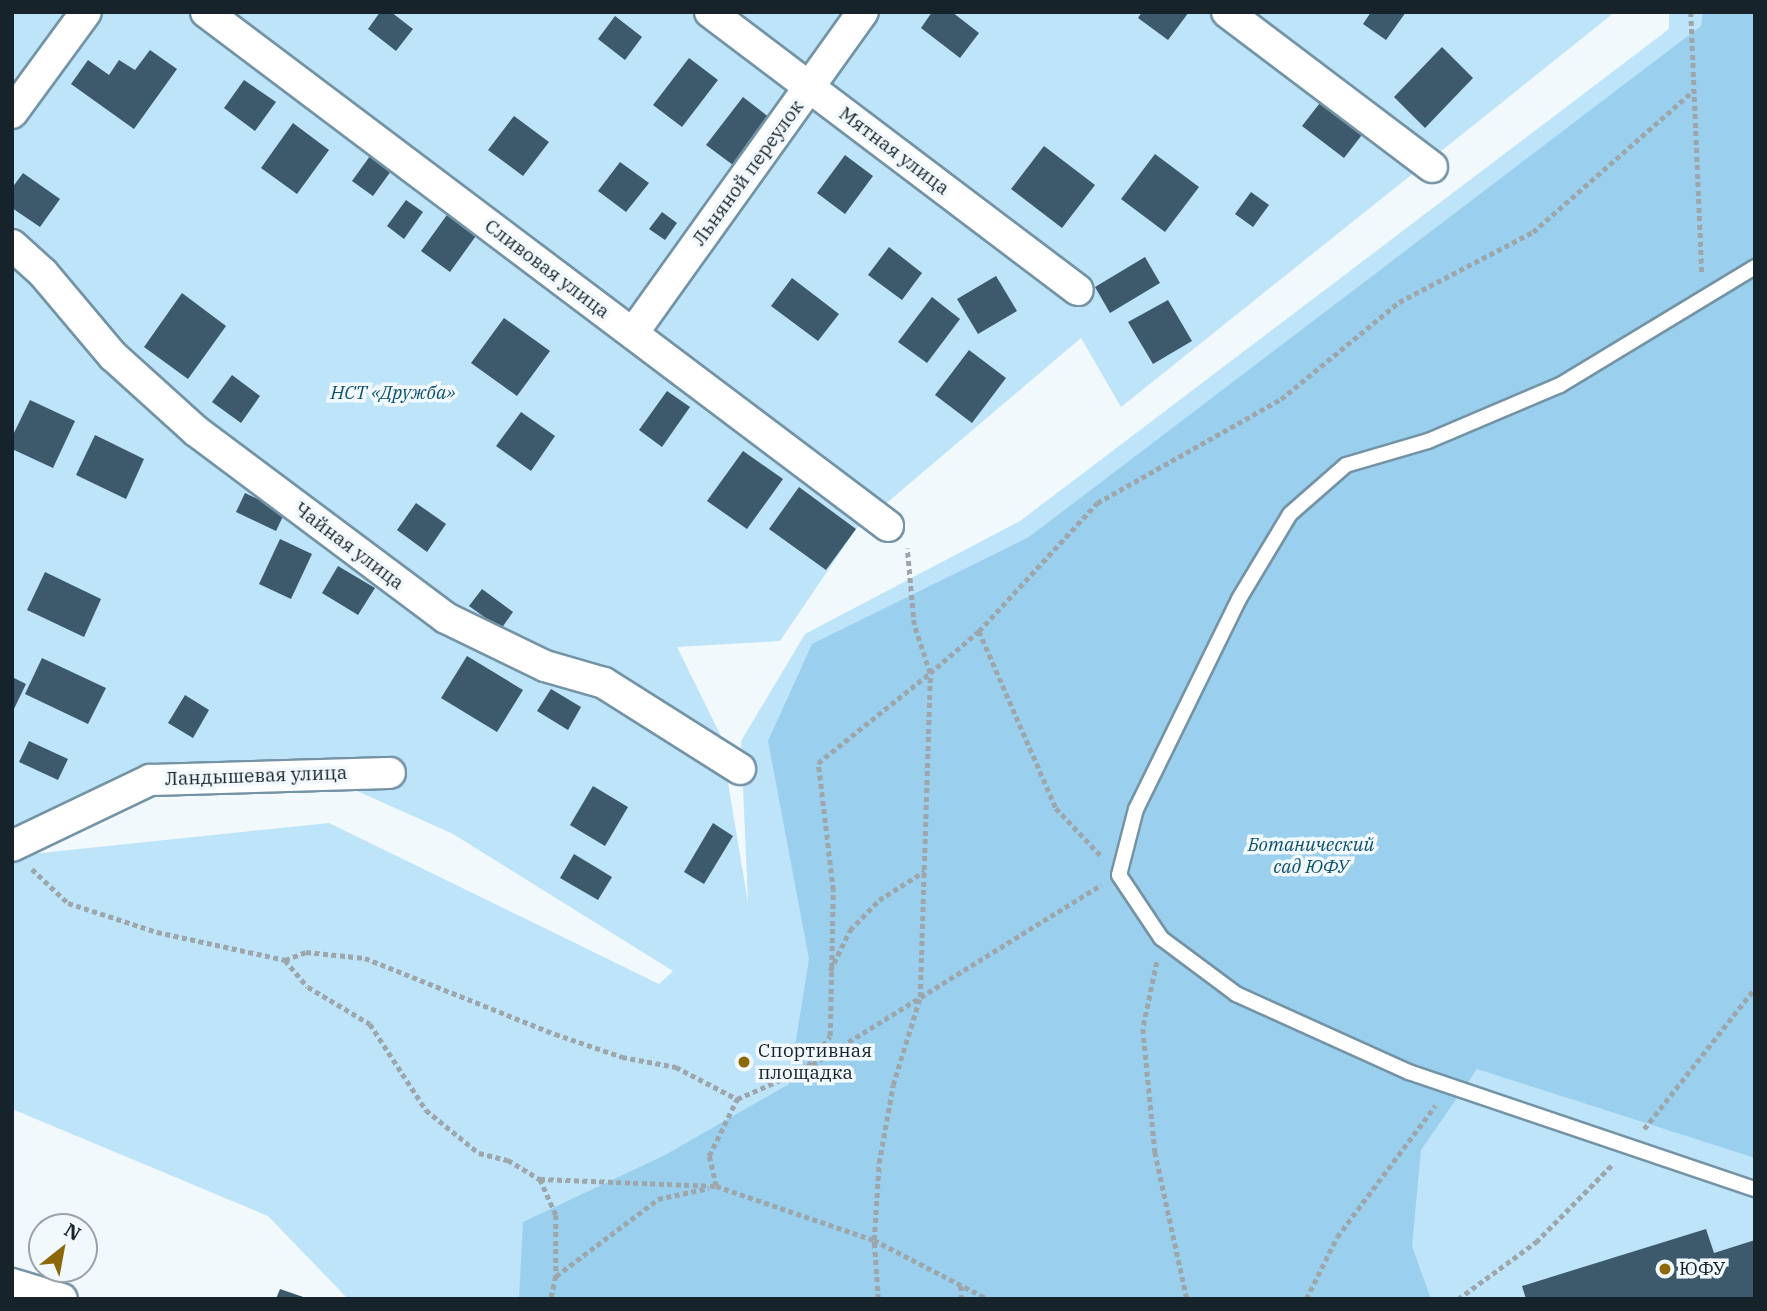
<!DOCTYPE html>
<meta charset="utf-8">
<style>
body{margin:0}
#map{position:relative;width:1767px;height:1311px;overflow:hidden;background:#f2f9fd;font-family:"IBM Plex Serif",serif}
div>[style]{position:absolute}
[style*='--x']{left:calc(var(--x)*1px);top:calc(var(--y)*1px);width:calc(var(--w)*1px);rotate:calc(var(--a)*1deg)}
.green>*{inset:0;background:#bee4fa}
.forest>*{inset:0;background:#9ad0ee}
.building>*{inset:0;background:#3c5a6b}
.path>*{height:4.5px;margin-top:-2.25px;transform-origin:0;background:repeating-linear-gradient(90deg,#9da6ab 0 5px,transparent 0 8.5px)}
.roads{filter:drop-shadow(2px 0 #7494a6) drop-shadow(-2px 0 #7494a6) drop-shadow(0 2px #7494a6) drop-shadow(0 -2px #7494a6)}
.service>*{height:14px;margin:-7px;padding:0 7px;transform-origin:7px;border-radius:7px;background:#fff}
.minor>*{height:30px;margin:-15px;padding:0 15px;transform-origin:15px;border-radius:15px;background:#fff}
.dots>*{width:19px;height:19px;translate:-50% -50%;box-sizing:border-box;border:4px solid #f2f9fd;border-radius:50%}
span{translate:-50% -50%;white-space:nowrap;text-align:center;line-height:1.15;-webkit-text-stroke:7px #f2f9fd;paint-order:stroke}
.street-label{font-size:19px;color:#16232a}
.park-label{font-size:19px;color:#0d516f;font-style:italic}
.poi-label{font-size:19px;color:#16232a}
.left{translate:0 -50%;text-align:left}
.frame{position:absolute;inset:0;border:14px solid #16232a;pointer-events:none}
.north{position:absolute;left:28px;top:1213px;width:70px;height:70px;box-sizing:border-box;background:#f2f9fd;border:2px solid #9aa3a9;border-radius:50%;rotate:31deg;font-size:19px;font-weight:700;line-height:28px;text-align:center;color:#16232a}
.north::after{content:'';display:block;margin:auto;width:24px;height:32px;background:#8d6809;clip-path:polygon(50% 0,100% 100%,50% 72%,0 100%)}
</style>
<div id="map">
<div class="green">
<div style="clip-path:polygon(12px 12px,1615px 12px,1121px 407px,1081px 338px,856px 529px,780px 641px,677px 647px,720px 734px,748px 903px,741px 741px,805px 634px,1020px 521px,1669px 29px,1669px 12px,1755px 12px,1755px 1299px,348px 1299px,268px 1216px,12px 1109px,12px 856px,329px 823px,659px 984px,673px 971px,453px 834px,348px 787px,129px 783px,12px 836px)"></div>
</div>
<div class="forest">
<div style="clip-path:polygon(1703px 12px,1755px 12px,1755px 1158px,1477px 1069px,1421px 1150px,1412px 1246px,1431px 1299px,519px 1299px,523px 1222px,665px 1155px,789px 1084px,809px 959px,768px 741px,812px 644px,1029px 537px,1701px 26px)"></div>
</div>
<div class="building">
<div style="clip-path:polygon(380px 12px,391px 12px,413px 29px,396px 51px,368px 29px)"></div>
<div style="clip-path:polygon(932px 12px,952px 12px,979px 33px,960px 58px,921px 28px)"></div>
<div style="clip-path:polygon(1142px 12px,1189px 12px,1168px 40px,1138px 18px)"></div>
<div style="clip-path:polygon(1371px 12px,1406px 12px,1386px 40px,1363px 24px)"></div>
<div style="clip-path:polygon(615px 16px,642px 37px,625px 60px,598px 39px)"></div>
<div style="clip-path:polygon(1442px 47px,1473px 78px,1425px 128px,1394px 97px)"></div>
<div style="clip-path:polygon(150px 50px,177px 69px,134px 129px,71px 84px,88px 60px,109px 75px,119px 60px,135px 70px)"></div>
<div style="clip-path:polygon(689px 58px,718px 80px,682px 127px,653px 105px)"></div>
<div style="clip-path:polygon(244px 80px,276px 102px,255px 131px,224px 108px)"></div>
<div style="clip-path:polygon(743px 97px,770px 118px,733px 165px,706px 145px)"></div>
<div style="clip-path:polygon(1323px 99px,1365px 131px,1344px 158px,1302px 126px)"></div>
<div style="clip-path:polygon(514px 116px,549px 142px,523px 176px,488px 150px)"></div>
<div style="clip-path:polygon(293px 123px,329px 150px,297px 194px,261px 168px)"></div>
<div style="clip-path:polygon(1044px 146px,1095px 185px,1062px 228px,1011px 189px)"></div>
<div style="clip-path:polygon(1155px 154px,1199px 187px,1165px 232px,1121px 199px)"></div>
<div style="clip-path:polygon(845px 155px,873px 176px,845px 214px,817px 193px)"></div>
<div style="clip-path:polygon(370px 156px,391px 171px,373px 196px,352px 181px)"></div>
<div style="clip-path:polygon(620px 162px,649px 183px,626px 212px,598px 191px)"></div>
<div style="clip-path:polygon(23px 173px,60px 199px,40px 227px,12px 208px,12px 188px)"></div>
<div style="clip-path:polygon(1251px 192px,1269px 205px,1253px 227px,1235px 214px)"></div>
<div style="clip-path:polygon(406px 200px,423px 212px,404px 239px,387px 226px)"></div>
<div style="clip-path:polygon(449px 212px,478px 233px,450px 272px,421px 251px)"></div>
<div style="clip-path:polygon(662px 212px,677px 223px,665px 240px,649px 229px)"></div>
<div style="clip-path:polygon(889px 247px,922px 273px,902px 300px,868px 275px)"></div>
<div style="clip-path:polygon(1145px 257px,1160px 283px,1110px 313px,1095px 287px)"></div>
<div style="clip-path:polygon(996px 276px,1017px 311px,978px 334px,957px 299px)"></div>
<div style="clip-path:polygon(792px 278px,839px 314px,818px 341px,771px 306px)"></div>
<div style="clip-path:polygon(182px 293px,226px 326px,188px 379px,144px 347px)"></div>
<div style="clip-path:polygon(932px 297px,960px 319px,927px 363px,898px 342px)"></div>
<div style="clip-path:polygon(1168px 300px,1192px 341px,1153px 364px,1128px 322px)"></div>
<div style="clip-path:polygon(504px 318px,550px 351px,517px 396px,471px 363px)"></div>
<div style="clip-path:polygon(969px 350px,1006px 378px,972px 423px,935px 395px)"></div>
<div style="clip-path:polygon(232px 375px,260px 396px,241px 423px,212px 402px)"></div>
<div style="clip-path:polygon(667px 391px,690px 407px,662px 447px,639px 430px)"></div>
<div style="clip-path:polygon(30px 400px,75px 421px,53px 468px,12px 449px,12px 437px)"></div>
<div style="clip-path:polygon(521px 412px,555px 436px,531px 471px,496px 446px)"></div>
<div style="clip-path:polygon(95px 435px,144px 459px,126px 499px,76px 475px)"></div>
<div style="clip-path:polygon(743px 451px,783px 479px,747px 529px,707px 501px)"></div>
<div style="clip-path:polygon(799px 487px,856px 529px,826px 570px,769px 529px)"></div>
<div style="clip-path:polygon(245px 493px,285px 512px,276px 531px,236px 512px)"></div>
<div style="clip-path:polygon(416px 503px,446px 524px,427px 552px,397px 530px)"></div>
<div style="clip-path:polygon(280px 539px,312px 554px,291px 599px,259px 584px)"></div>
<div style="clip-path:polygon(338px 566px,375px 588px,358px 615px,322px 593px)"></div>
<div style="clip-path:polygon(45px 572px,101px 599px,84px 637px,27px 610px)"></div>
<div style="clip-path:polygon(482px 589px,513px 612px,501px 629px,469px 606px)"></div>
<div style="clip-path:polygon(467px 656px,523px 690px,497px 732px,441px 698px)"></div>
<div style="clip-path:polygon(42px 658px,106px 688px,88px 724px,25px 694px)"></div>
<div style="clip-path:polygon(12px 677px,26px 684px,12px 713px)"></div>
<div style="clip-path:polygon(551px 689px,581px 707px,568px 730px,537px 711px)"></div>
<div style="clip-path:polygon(185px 695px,209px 710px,193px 738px,168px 723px)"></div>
<div style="clip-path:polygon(29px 741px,68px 759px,58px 780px,19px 762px)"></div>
<div style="clip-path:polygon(593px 786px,628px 807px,605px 846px,570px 825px)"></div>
<div style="clip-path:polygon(713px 823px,733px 836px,704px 884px,684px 872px)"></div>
<div style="clip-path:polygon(574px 854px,612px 877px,598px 900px,560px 878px)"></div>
<div style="clip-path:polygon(1706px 1229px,1714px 1253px,1755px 1240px,1755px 1299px,1526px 1299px,1522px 1286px)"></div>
<div style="clip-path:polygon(280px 1289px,306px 1298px,306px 1299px,276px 1299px)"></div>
</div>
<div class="path">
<div style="--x:1691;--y:12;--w:262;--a:87.6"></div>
<div style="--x:979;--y:631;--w:193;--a:66.5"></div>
<div style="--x:1056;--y:808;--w:66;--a:46.8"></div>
<div style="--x:32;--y:869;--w:50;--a:43.4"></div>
<div style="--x:68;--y:903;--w:94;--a:18"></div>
<div style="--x:157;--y:932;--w:131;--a:12.3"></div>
<div style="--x:285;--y:960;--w:22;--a:-21"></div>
<div style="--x:306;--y:952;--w:59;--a:5.8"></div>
<div style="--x:365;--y:958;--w:205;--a:21.8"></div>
<div style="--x:555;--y:1034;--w:71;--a:18.9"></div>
<div style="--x:622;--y:1057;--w:55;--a:10.5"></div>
<div style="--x:676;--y:1067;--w:69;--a:27.7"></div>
<div style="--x:285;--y:960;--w:35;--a:50"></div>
<div style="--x:308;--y:987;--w:72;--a:30.8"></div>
<div style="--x:370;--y:1024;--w:103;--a:56.9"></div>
<div style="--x:426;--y:1110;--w:68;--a:39.1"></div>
<div style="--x:479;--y:1153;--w:30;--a:14"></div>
<div style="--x:508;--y:1160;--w:37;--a:31"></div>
<div style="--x:540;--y:1179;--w:176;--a:2.3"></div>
<div style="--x:716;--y:1186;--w:167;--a:18.9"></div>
<div style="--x:874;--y:1240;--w:128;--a:27.4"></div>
<div style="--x:1157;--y:962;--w:68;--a:101.8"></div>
<div style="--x:1143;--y:1029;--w:124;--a:84.4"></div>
<div style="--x:1155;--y:1152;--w:150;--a:77.7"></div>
<div style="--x:830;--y:971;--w:46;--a:-64"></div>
<div style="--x:850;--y:930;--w:42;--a:-46"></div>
<div style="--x:879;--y:900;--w:54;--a:-32.2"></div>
<div style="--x:808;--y:1066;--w:37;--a:-54"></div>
<div style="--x:830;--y:1036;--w:146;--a:-88.8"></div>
<div style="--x:833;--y:890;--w:128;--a:-96.7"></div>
<div style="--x:818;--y:763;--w:144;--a:-38.8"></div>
<div style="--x:930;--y:673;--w:51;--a:-108.4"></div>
<div style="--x:914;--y:625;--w:77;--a:-95.2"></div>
<div style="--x:1644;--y:1129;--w:179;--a:-51.8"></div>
<div style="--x:540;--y:1179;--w:39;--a:66"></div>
<div style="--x:556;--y:1215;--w:61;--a:90"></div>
<div style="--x:556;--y:1276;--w:24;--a:102"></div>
<div style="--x:716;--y:1186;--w:31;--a:-103"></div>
<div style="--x:709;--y:1156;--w:64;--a:-63.8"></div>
<div style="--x:737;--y:1099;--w:74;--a:-23.8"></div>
<div style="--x:805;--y:1069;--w:349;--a:-31.9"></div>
<div style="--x:556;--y:1276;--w:128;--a:-37"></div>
<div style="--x:658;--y:1199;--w:52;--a:-12.2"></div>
<div style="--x:961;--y:1286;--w:13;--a:86"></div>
<div style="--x:878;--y:1299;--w:59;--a:-93.9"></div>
<div style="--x:874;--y:1240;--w:77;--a:-86.3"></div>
<div style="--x:879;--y:1163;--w:79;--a:-79.8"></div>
<div style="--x:893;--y:1085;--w:92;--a:-72.9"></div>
<div style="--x:920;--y:997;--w:324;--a:-88.2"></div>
<div style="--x:930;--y:673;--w:65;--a:-40.6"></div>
<div style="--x:979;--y:631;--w:174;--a:-47.3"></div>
<div style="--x:1097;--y:503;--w:211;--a:-29.5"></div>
<div style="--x:1281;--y:399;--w:153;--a:-39.4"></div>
<div style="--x:1399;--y:302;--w:151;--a:-27.6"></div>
<div style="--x:1533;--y:232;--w:215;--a:-41.4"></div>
<div style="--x:1306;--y:1299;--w:69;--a:-63.4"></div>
<div style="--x:1337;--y:1237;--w:164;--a:-53.2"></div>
<div style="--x:1458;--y:1299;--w:97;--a:-36.2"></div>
<div style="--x:1536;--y:1242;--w:110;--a:-45.4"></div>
</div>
<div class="roads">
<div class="service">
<div style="--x:1755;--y:267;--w:228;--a:148.8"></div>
<div style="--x:1560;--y:385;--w:143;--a:157"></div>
<div style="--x:1428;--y:441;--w:85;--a:163.7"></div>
<div style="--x:1346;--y:465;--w:74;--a:138.8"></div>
<div style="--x:1290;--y:514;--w:99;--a:121"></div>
<div style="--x:1239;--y:599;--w:234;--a:116.1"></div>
<div style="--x:1136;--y:809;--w:68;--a:104.4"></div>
<div style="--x:1119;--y:875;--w:76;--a:56.3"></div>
<div style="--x:1161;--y:938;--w:94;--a:36.7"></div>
<div style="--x:1236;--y:994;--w:190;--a:24.3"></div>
<div style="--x:1409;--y:1072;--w:365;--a:18.7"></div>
</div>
<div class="minor">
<div style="--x:206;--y:12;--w:854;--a:37"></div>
<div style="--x:710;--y:12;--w:461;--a:37.1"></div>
<div style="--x:1227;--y:12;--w:257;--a:37.1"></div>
<div style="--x:12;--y:113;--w:125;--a:-53.8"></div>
<div style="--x:12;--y:245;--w:42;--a:42.1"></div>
<div style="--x:43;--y:273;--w:109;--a:49.9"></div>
<div style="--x:113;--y:356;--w:112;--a:42.1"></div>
<div style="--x:196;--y:431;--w:312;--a:36.8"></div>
<div style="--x:446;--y:618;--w:110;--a:25.9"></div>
<div style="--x:545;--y:666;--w:61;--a:16.1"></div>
<div style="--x:604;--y:683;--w:161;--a:32.3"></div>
<div style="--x:633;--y:333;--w:395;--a:-54.4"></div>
<div style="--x:12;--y:846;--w:153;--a:-25.6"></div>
<div style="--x:150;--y:780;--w:240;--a:-1.7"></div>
<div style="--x:12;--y:1284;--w:52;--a:16.7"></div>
</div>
</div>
<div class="dots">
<div style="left:744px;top:1062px;background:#8d6809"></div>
<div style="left:1665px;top:1269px;background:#8d6809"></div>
</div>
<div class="street-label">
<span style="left:894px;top:151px;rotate:37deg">Мятная улица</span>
<span style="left:748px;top:173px;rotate:-54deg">Льняной переулок</span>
<span style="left:547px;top:269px;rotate:37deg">Сливовая улица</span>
<span style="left:349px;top:546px;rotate:37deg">Чайная улица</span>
<span style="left:256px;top:776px;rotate:-2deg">Ландышевая улица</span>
</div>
<div class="park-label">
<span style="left:393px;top:393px">НСТ «Дружба»</span>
<span style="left:1311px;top:856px">Ботанический<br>сад ЮФУ</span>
</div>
<div class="poi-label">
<span class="left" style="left:758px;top:1062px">Спортивная<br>площадка</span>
<span class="left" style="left:1679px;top:1269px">ЮФУ</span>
</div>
<div class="frame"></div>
<div class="north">N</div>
</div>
